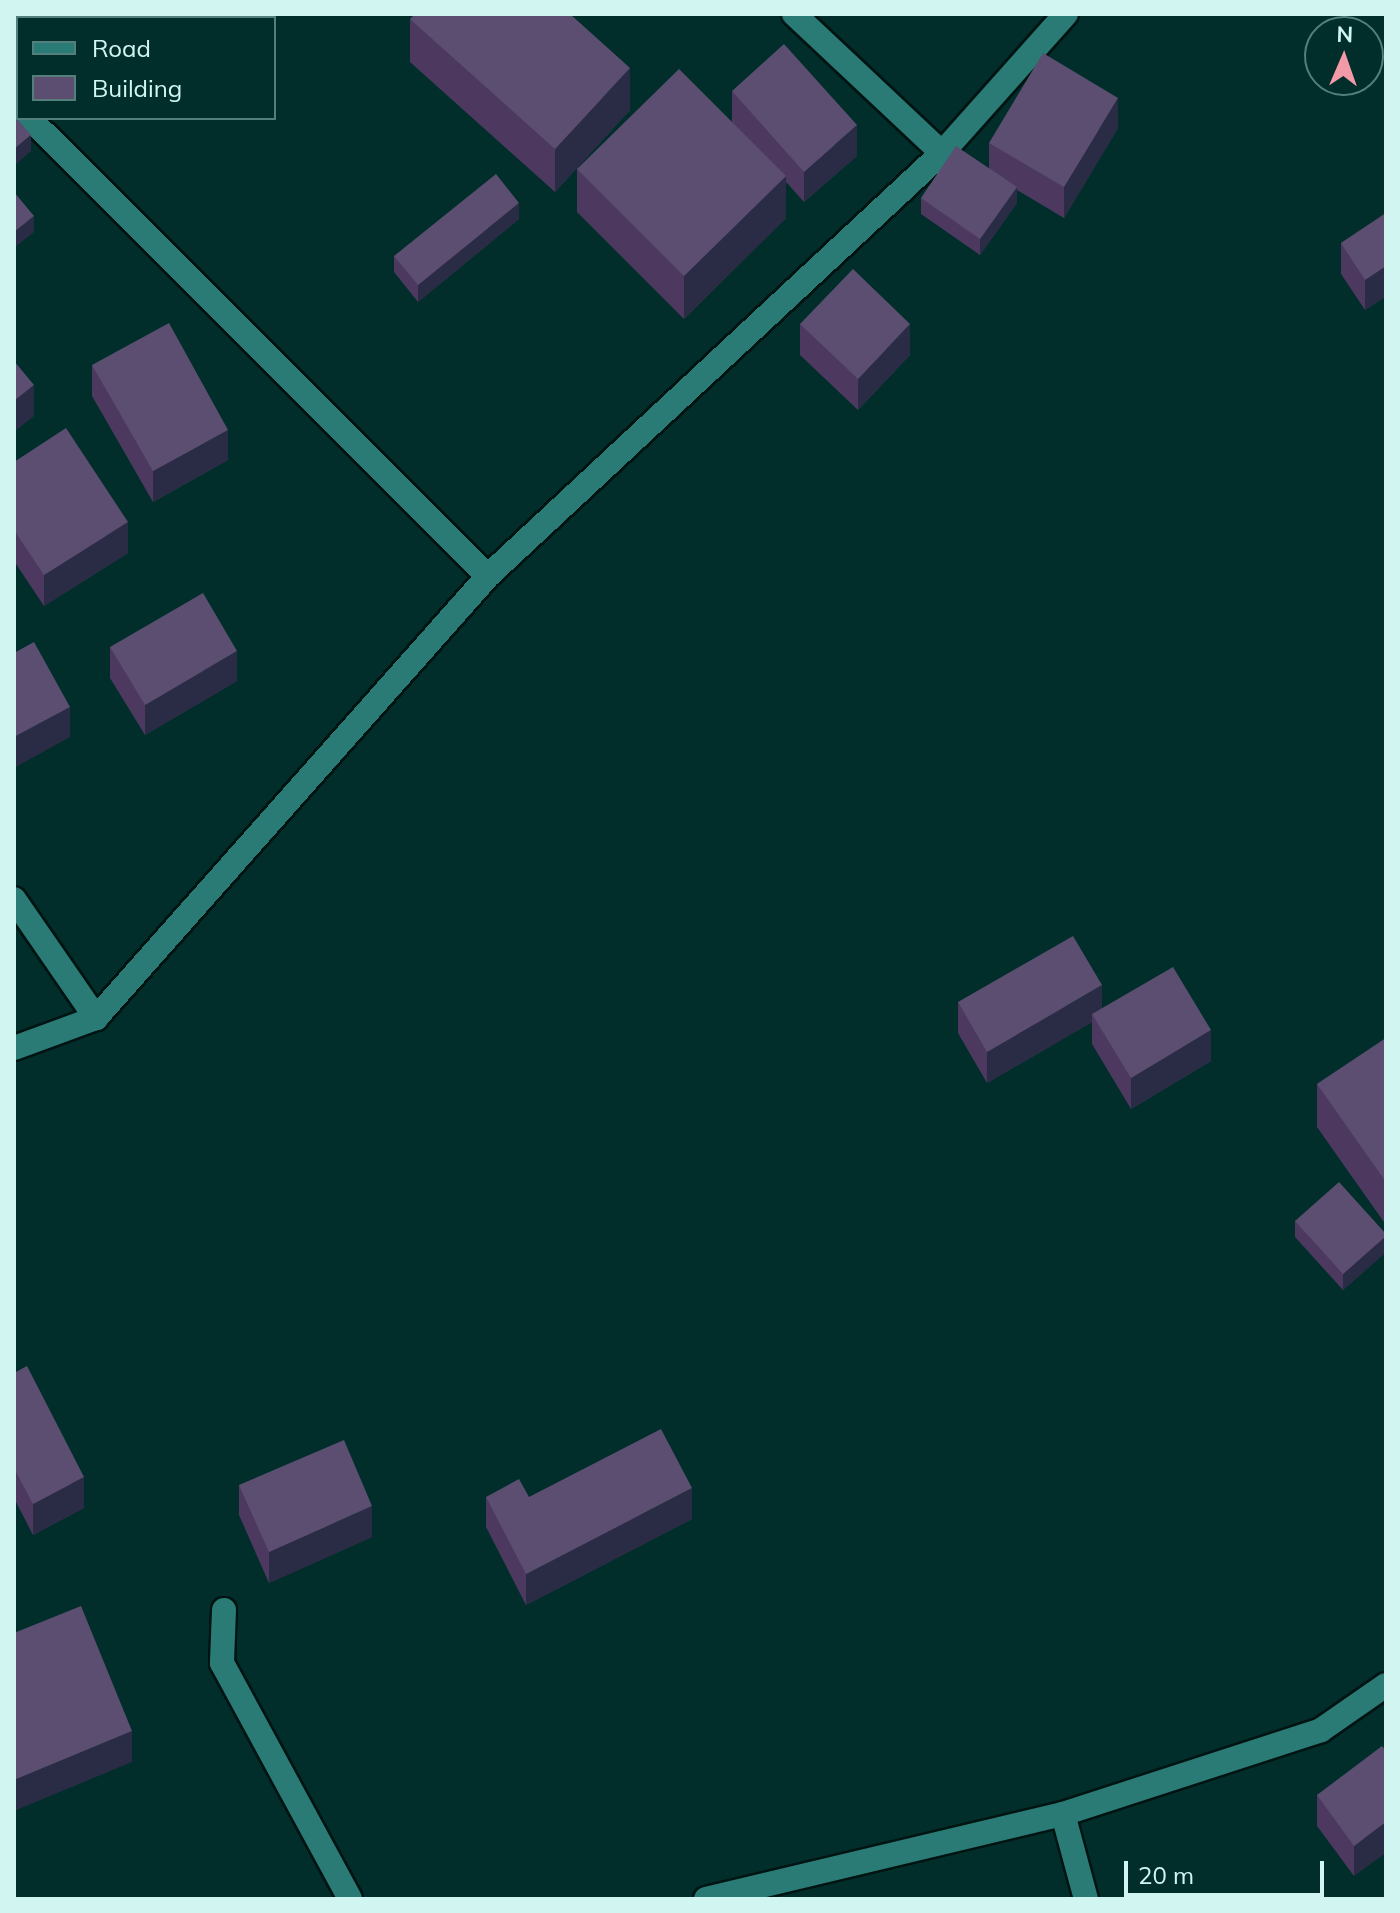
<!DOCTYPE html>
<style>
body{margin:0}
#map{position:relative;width:1400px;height:1913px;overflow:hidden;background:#012e2b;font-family:Mulish,sans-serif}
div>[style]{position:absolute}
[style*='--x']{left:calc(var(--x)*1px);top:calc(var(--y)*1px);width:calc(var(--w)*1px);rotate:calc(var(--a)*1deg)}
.roads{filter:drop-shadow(2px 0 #001412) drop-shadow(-2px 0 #001412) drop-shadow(0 2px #001412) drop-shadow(0 -2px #001412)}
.minor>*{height:24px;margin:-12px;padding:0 12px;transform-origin:12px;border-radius:12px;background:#2a7b76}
.wall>*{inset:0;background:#4d3960}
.shaded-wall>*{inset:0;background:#292c44}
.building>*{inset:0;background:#5b4e70}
span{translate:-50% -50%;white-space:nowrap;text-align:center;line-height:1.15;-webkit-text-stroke:8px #012e2b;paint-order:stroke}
.frame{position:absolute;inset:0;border:16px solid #d1f6f2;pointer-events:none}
.legend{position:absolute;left:16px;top:16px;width:260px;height:104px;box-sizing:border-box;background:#012e2b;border:2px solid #547e7b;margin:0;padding:10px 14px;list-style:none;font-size:24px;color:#d1f6f2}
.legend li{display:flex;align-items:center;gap:16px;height:40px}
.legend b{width:40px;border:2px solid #547e7b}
.north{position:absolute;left:1304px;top:16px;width:80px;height:80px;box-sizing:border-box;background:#012e2b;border:2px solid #547e7b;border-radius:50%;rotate:2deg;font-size:22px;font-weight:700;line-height:32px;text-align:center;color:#d1f6f2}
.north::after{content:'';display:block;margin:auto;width:28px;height:36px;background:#f39aa8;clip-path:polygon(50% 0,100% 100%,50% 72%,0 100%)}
.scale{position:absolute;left:1124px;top:1861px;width:200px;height:36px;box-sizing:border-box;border:4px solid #d1f6f2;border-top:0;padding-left:10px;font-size:24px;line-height:28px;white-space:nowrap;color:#d1f6f2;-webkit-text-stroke:6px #012e2b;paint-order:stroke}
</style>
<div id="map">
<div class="roads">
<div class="minor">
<div style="--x:794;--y:14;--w:203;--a:43.2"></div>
<div style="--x:29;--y:118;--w:648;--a:44.94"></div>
<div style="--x:14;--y:899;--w:145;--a:55.4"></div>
<div style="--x:96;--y:1018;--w:87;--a:159.9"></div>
<div style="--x:96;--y:1018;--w:591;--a:-48.43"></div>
<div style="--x:488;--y:576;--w:621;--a:-42.98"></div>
<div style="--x:942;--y:153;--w:186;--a:-48.3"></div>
<div style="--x:224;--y:1610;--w:53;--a:92.2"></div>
<div style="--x:222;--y:1663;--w:268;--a:61.5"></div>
<div style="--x:1063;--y:1814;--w:271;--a:-18"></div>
<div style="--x:1321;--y:1730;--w:79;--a:-34.7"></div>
<div style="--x:706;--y:1899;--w:367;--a:-13.4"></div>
<div style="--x:1063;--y:1814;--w:88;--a:74.9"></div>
</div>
</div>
<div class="wall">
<div style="clip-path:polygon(126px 14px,169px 14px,165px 18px,131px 18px)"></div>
<div style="clip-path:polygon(410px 19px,630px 110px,555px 192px,410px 62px)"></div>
<div style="clip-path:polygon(732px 91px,857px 156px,804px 202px,786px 182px,786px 218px,684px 319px,577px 212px,577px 169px,732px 122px)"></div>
<div style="clip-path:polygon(1118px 128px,1064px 218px,1017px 190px,1017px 203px,980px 255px,921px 214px,921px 198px,989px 168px,989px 143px)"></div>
<div style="clip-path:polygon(1386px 213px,1386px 296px,1365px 310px,1341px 274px,1341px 243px)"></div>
<div style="clip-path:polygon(519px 219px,418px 302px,394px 272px,394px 256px)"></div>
<div style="clip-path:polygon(800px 324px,910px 355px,858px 410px,800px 355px)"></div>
<div style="clip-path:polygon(92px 365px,228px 460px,153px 502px,92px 396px)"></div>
<div style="clip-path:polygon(14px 462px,128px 553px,44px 606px,14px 561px)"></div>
<div style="clip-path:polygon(110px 647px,237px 681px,145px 735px,110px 678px)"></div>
<div style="clip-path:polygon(958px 1002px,1102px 1008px,1211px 1061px,1131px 1109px,1092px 1044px,1092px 1022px,987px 1083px,958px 1033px)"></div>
<div style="clip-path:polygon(1386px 1038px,1386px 1225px,1317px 1127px,1317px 1084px)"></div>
<div style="clip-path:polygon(1295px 1221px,1386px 1234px,1386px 1252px,1343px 1290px,1295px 1237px)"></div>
<div style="clip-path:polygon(14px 1373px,84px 1508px,33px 1535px,14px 1498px)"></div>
<div style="clip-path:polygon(239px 1485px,372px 1537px,269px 1583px,239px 1515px)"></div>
<div style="clip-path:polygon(486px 1497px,692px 1519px,526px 1605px,486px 1527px)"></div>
<div style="clip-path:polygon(1386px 1751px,1354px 1876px,1317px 1826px,1317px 1795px)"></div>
</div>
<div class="shaded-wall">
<div style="clip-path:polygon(149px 14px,169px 14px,165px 18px,149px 18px)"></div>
<div style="clip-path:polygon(630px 68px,630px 110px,555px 192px,555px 149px)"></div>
<div style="clip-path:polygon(1118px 98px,1118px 128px,1064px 218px,1064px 187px)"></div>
<div style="clip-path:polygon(857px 125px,857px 156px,804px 202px,804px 172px)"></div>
<div style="clip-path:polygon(31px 135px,31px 151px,14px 166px,14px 149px)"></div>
<div style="clip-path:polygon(786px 176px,786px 218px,684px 319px,684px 276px)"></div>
<div style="clip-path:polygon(1017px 187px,1017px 203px,980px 255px,980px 239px)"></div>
<div style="clip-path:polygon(519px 203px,519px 219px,418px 302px,418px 285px)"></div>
<div style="clip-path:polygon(34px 216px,34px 232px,14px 248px,14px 232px)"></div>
<div style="clip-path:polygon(1386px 266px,1386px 296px,1365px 310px,1365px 280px)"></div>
<div style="clip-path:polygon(910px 324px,910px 355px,858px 410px,858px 379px)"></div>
<div style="clip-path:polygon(34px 385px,34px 416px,14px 432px,14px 401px)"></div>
<div style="clip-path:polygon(228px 430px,228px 460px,153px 502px,153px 471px)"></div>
<div style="clip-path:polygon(128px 522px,128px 553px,44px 606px,44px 575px)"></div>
<div style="clip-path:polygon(237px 651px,237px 681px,145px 735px,145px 705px)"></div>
<div style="clip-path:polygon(70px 707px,70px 737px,14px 768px,14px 737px)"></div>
<div style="clip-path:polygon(1102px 985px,1102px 1016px,1092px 1014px,1092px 1022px,987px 1083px,987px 1052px)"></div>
<div style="clip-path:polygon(1211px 1030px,1211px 1061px,1131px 1109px,1131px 1078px)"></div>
<div style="clip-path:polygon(1386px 1236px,1386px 1252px,1343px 1290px,1343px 1274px)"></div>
<div style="clip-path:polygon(84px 1477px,84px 1508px,33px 1535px,33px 1504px)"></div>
<div style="clip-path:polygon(692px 1488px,692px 1519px,526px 1605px,526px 1574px)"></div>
<div style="clip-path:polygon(372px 1506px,372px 1537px,269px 1583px,269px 1552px)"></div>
<div style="clip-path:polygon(132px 1731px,132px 1762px,14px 1811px,14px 1780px)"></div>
<div style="clip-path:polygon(1386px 1822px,1386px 1853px,1354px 1876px,1354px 1846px)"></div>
</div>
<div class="building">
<div style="clip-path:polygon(415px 14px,570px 14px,630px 68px,555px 149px,410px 19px)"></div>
<div style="clip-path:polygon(784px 44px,857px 125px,804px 172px,732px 91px)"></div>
<div style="clip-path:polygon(1043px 53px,1118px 98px,1064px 187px,989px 143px)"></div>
<div style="clip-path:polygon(679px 69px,786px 176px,684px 276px,577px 169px)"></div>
<div style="clip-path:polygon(14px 115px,31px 135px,14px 149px)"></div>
<div style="clip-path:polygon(956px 146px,1017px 187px,980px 239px,921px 198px)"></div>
<div style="clip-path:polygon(496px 174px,519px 203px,418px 285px,394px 256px)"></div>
<div style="clip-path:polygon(14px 192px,34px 216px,14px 232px)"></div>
<div style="clip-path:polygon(1386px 213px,1386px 266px,1365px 280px,1341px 243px)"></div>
<div style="clip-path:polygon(853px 269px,910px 324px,858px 379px,800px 324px)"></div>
<div style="clip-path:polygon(169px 323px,228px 430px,153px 471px,92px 365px)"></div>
<div style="clip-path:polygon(14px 361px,34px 385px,14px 401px)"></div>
<div style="clip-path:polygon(66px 428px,128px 522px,44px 575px,14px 530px,14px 462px)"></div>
<div style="clip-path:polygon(203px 593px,237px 651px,145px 705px,110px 647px)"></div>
<div style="clip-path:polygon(34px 642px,70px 707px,14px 737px,14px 653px)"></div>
<div style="clip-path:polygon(1073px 936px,1102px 985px,987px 1052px,958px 1002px)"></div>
<div style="clip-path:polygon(1173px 967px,1211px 1030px,1131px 1078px,1092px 1014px)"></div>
<div style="clip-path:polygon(1386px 1038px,1386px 1182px,1317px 1084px)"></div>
<div style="clip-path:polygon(1339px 1182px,1386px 1234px,1386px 1236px,1343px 1274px,1295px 1221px)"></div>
<div style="clip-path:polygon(27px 1366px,84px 1477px,33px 1504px,14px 1468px,14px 1373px)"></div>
<div style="clip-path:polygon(661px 1429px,692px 1488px,526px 1574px,486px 1497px,519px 1479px,529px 1497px)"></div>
<div style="clip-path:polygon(344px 1440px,372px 1506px,269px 1552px,239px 1485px)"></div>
<div style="clip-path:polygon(81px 1606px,132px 1731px,14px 1780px,14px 1633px)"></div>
<div style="clip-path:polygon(1382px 1746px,1386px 1751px,1386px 1822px,1354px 1846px,1317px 1795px)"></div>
</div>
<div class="frame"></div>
<ul class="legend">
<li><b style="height:10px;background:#2a7b76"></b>Road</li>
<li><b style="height:22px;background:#5b4e70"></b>Building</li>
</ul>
<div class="north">N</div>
<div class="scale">20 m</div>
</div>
